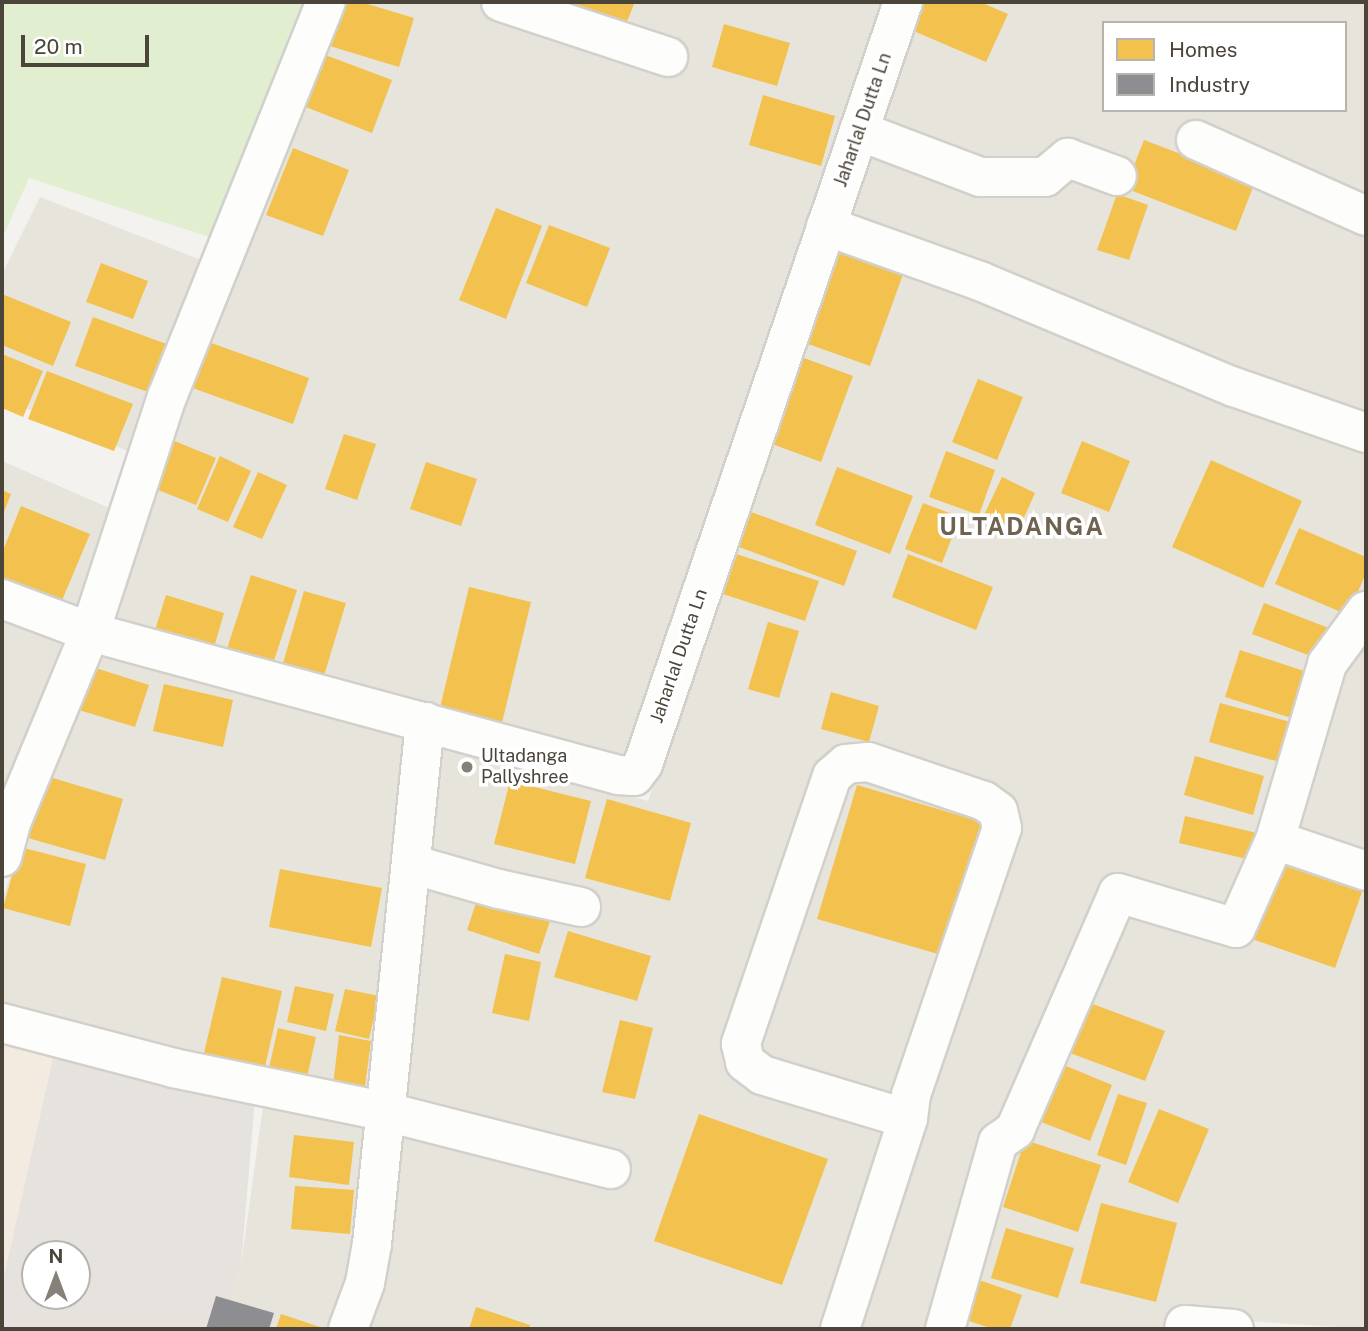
<!DOCTYPE html>
<style>
body{margin:0}
#map{position:relative;width:1368px;height:1331px;overflow:hidden;background:#f4f2ee;font-family:"Public Sans",sans-serif}
div>[style]{position:absolute}
[style*='--x']{left:calc(var(--x)*1px);top:calc(var(--y)*1px);width:calc(var(--w)*1px);rotate:calc(var(--a)*1deg)}
.residential>*{inset:0;background:#e7e4dc}
.commercial>*{inset:0;background:#f3ebdf}
.industrial>*{inset:0;background:#e6e2de}
.green>*{inset:0;background:#e1eecf}
.homes>*{inset:0;background:#f2c14e}
.industry>*{inset:0;background:#8d8d92}
.roads{filter:drop-shadow(2px 0 #d2d0cb) drop-shadow(-2px 0 #d2d0cb) drop-shadow(0 2px #d2d0cb) drop-shadow(0 -2px #d2d0cb)}
.minor>*{height:38px;margin:-19px;padding:0 19px;transform-origin:19px;border-radius:19px;background:#fdfdfc}
.dots>*{width:19px;height:19px;translate:-50% -50%;box-sizing:border-box;border:4px solid #fff;border-radius:50%}
span{translate:-50% -50%;white-space:nowrap;text-align:center;line-height:1.15;-webkit-text-stroke:7px #fff;paint-order:stroke}
.street-label{font-size:18px;color:#4b4439}
.poi-label{font-size:18px;color:#4b4439}
.left{translate:0 -50%;text-align:left}
.district-label{font-size:24px;color:#6e6250;font-weight:700;letter-spacing:2px}
.frame{position:absolute;inset:0;border:4px solid #4b4439;pointer-events:none}
.legend{position:absolute;left:1102px;top:21px;width:245px;height:91px;box-sizing:border-box;background:#fff;border:2px solid #b7b4b0;margin:0;padding:9px 12px;list-style:none;font-size:21px;color:#4b4439}
.legend li{display:flex;align-items:center;gap:14px;height:35px}
.legend b{width:35px;border:2px solid #b7b4b0}
.north{position:absolute;left:21px;top:1240px;width:70px;height:70px;box-sizing:border-box;background:#fff;border:2px solid #b7b4b0;border-radius:50%;rotate:0deg;font-size:19px;font-weight:700;line-height:28px;text-align:center;color:#4b4439}
.north::after{content:'';display:block;margin:auto;width:24px;height:32px;background:#868178;clip-path:polygon(50% 0,100% 100%,50% 72%,0 100%)}
.scale{position:absolute;left:21px;top:35px;width:128px;height:32px;box-sizing:border-box;border:4px solid #4b4439;border-top:0;padding-left:9px;font-size:21px;line-height:24px;white-space:nowrap;color:#4b4439;-webkit-text-stroke:5px #fff;paint-order:stroke}
</style>
<div id="map">
<div class="residential">
<div style="clip-path:polygon(342px 2px,888px 2px,633px 771px,106px 620px,146px 459px,2px 398px,2px 274px,40px 197px,237px 274px)"></div>
<div style="clip-path:polygon(evenodd,912px 2px,1366px 2px,1366px 421px,838px 218px,912px 2px,1104px 23px,1345px 23px,1345px 110px,1104px 110px,1104px 23px)"></div>
<div style="clip-path:polygon(838px 242px,1366px 447px,1366px 1329px,1175px 1316px,1171px 1329px,367px 1329px,434px 740px,648px 801px)"></div>
<div style="clip-path:polygon(2px 461px,114px 510px,4px 791px,2px 790px)"></div>
<div style="clip-path:polygon(98px 642px,415px 727px,356px 1276px,337px 1329px,223px 1329px,241px 1265px,264px 1099px,2px 1014px,2px 902px,26px 824px)"></div>
</div>
<div class="commercial">
<div style="clip-path:polygon(2px 1038px,55px 1049px,2px 1286px)"></div>
</div>
<div class="industrial">
<div style="clip-path:polygon(evenodd,55px 1049px,255px 1099px,241px 1265px,223px 1329px,2px 1329px,2px 1285px,55px 1049px,35px 1254px,77px 1254px,77px 1296px,35px 1296px,35px 1254px)"></div>
</div>
<div class="green">
<div style="clip-path:polygon(2px 2px,308px 2px,218px 240px,29px 178px,2px 239px)"></div>
</div>
<div class="homes">
<div style="clip-path:polygon(333px 2px,361px 2px,414px 18px,399px 67px,320px 43px)"></div>
<div style="clip-path:polygon(565px 2px,635px 2px,621px 36px,562px 11px)"></div>
<div style="clip-path:polygon(912px 2px,980px 2px,1008px 14px,986px 62px,902px 26px)"></div>
<div style="clip-path:polygon(724px 24px,790px 43px,777px 86px,712px 67px)"></div>
<div style="clip-path:polygon(312px 50px,392px 80px,372px 133px,293px 102px)"></div>
<div style="clip-path:polygon(763px 95px,835px 116px,821px 166px,749px 145px)"></div>
<div style="clip-path:polygon(1144px 140px,1255px 182px,1236px 231px,1125px 188px)"></div>
<div style="clip-path:polygon(293px 148px,349px 170px,323px 236px,266px 215px)"></div>
<div style="clip-path:polygon(1117px 194px,1148px 205px,1129px 260px,1097px 250px)"></div>
<div style="clip-path:polygon(496px 208px,542px 226px,506px 319px,459px 300px)"></div>
<div style="clip-path:polygon(549px 225px,610px 248px,587px 307px,526px 283px)"></div>
<div style="clip-path:polygon(830px 239px,906px 266px,870px 366px,794px 339px)"></div>
<div style="clip-path:polygon(101px 263px,148px 281px,133px 319px,86px 302px)"></div>
<div style="clip-path:polygon(2px 294px,71px 322px,53px 366px,2px 345px)"></div>
<div style="clip-path:polygon(93px 317px,180px 349px,162px 397px,75px 366px)"></div>
<div style="clip-path:polygon(200px 339px,309px 378px,293px 424px,184px 385px)"></div>
<div style="clip-path:polygon(2px 354px,43px 371px,23px 417px,2px 408px)"></div>
<div style="clip-path:polygon(796px 355px,853px 376px,821px 462px,764px 441px)"></div>
<div style="clip-path:polygon(47px 371px,133px 404px,114px 451px,28px 419px)"></div>
<div style="clip-path:polygon(978px 379px,1023px 397px,997px 460px,952px 442px)"></div>
<div style="clip-path:polygon(344px 434px,376px 444px,357px 500px,325px 489px)"></div>
<div style="clip-path:polygon(172px 440px,216px 458px,196px 505px,153px 488px)"></div>
<div style="clip-path:polygon(1082px 441px,1130px 461px,1109px 512px,1061px 493px)"></div>
<div style="clip-path:polygon(946px 451px,995px 470px,979px 515px,929px 497px)"></div>
<div style="clip-path:polygon(220px 456px,251px 471px,228px 522px,197px 509px)"></div>
<div style="clip-path:polygon(1211px 460px,1302px 501px,1263px 588px,1172px 547px)"></div>
<div style="clip-path:polygon(426px 462px,477px 479px,461px 526px,410px 509px)"></div>
<div style="clip-path:polygon(837px 467px,913px 496px,890px 554px,815px 525px)"></div>
<div style="clip-path:polygon(258px 472px,287px 485px,262px 539px,233px 527px)"></div>
<div style="clip-path:polygon(1002px 477px,1035px 493px,1018px 531px,984px 515px)"></div>
<div style="clip-path:polygon(2px 490px,11px 494px,2px 517px)"></div>
<div style="clip-path:polygon(923px 503px,960px 517px,942px 563px,905px 549px)"></div>
<div style="clip-path:polygon(21px 506px,90px 534px,60px 605px,2px 582px,2px 553px)"></div>
<div style="clip-path:polygon(740px 508px,857px 551px,844px 586px,728px 543px)"></div>
<div style="clip-path:polygon(1299px 528px,1366px 557px,1366px 573px,1348px 615px,1275px 584px)"></div>
<div style="clip-path:polygon(724px 550px,819px 581px,805px 621px,711px 590px)"></div>
<div style="clip-path:polygon(908px 554px,993px 587px,976px 630px,892px 597px)"></div>
<div style="clip-path:polygon(251px 575px,297px 590px,270px 673px,224px 658px)"></div>
<div style="clip-path:polygon(469px 587px,531px 602px,501px 727px,439px 712px)"></div>
<div style="clip-path:polygon(304px 591px,346px 603px,320px 689px,279px 677px)"></div>
<div style="clip-path:polygon(166px 595px,224px 613px,210px 661px,151px 643px)"></div>
<div style="clip-path:polygon(1264px 603px,1331px 629px,1319px 659px,1252px 634px)"></div>
<div style="clip-path:polygon(768px 622px,799px 631px,779px 698px,748px 689px)"></div>
<div style="clip-path:polygon(1240px 650px,1313px 674px,1298px 720px,1225px 697px)"></div>
<div style="clip-path:polygon(83px 664px,149px 685px,135px 727px,69px 707px)"></div>
<div style="clip-path:polygon(164px 684px,233px 700px,223px 747px,153px 731px)"></div>
<div style="clip-path:polygon(831px 692px,879px 706px,869px 742px,821px 729px)"></div>
<div style="clip-path:polygon(1220px 703px,1294px 723px,1283px 763px,1209px 742px)"></div>
<div style="clip-path:polygon(1195px 756px,1264px 776px,1253px 815px,1184px 795px)"></div>
<div style="clip-path:polygon(46px 776px,123px 799px,105px 860px,28px 838px)"></div>
<div style="clip-path:polygon(510px 781px,591px 801px,575px 864px,494px 844px)"></div>
<div style="clip-path:polygon(857px 785px,985px 823px,945px 956px,817px 919px)"></div>
<div style="clip-path:polygon(607px 799px,691px 823px,670px 901px,585px 878px)"></div>
<div style="clip-path:polygon(1185px 816px,1257px 833px,1251px 860px,1179px 843px)"></div>
<div style="clip-path:polygon(20px 847px,86px 864px,70px 926px,3px 908px)"></div>
<div style="clip-path:polygon(1279px 864px,1362px 892px,1335px 968px,1252px 939px)"></div>
<div style="clip-path:polygon(280px 869px,382px 888px,371px 947px,269px 927px)"></div>
<div style="clip-path:polygon(479px 894px,551px 918px,539px 954px,467px 930px)"></div>
<div style="clip-path:polygon(568px 931px,651px 956px,637px 1001px,554px 977px)"></div>
<div style="clip-path:polygon(505px 954px,541px 962px,529px 1021px,492px 1013px)"></div>
<div style="clip-path:polygon(222px 977px,282px 991px,264px 1071px,203px 1057px)"></div>
<div style="clip-path:polygon(295px 986px,334px 994px,326px 1031px,287px 1022px)"></div>
<div style="clip-path:polygon(345px 989px,379px 996px,369px 1039px,335px 1031px)"></div>
<div style="clip-path:polygon(1090px 1003px,1165px 1031px,1145px 1081px,1070px 1053px)"></div>
<div style="clip-path:polygon(620px 1020px,653px 1028px,635px 1099px,602px 1092px)"></div>
<div style="clip-path:polygon(278px 1028px,316px 1037px,307px 1077px,269px 1068px)"></div>
<div style="clip-path:polygon(339px 1035px,371px 1041px,363px 1101px,332px 1094px)"></div>
<div style="clip-path:polygon(1054px 1061px,1112px 1085px,1090px 1141px,1031px 1118px)"></div>
<div style="clip-path:polygon(1118px 1094px,1147px 1103px,1126px 1165px,1097px 1155px)"></div>
<div style="clip-path:polygon(1159px 1109px,1209px 1129px,1178px 1203px,1128px 1182px)"></div>
<div style="clip-path:polygon(699px 1114px,828px 1159px,782px 1285px,654px 1241px)"></div>
<div style="clip-path:polygon(294px 1135px,354px 1142px,349px 1185px,289px 1177px)"></div>
<div style="clip-path:polygon(1025px 1140px,1101px 1165px,1078px 1232px,1003px 1207px)"></div>
<div style="clip-path:polygon(295px 1186px,354px 1190px,350px 1234px,291px 1229px)"></div>
<div style="clip-path:polygon(1101px 1203px,1177px 1223px,1156px 1302px,1080px 1283px)"></div>
<div style="clip-path:polygon(1006px 1228px,1074px 1248px,1058px 1298px,991px 1278px)"></div>
<div style="clip-path:polygon(979px 1280px,1022px 1295px,1010px 1329px,993px 1329px,966px 1320px)"></div>
<div style="clip-path:polygon(476px 1307px,530px 1325px,529px 1329px,469px 1329px)"></div>
<div style="clip-path:polygon(281px 1314px,326px 1329px,276px 1329px)"></div>
</div>
<div class="industry">
<div style="clip-path:polygon(216px 1296px,274px 1313px,269px 1329px,206px 1329px)"></div>
</div>
<div class="roads">
<div class="minor">
<div style="--x:501;--y:2;--w:176;--a:18.2"></div>
<div style="--x:859;--y:131;--w:129;--a:20.8"></div>
<div style="--x:980;--y:177;--w:65;--a:0"></div>
<div style="--x:1045;--y:177;--w:30;--a:-40"></div>
<div style="--x:1068;--y:158;--w:52;--a:20.2"></div>
<div style="--x:1196;--y:140;--w:186;--a:24.1"></div>
<div style="--x:826;--y:226;--w:164;--a:19.7"></div>
<div style="--x:980;--y:281;--w:275;--a:22.7"></div>
<div style="--x:1234;--y:387;--w:140;--a:19.2"></div>
<div style="--x:2;--y:599;--w:94;--a:20.6"></div>
<div style="--x:90;--y:632;--w:547;--a:15.15"></div>
<div style="--x:618;--y:775;--w:16;--a:4"></div>
<div style="--x:634;--y:776;--w:15;--a:-53"></div>
<div style="--x:643;--y:764;--w:805;--a:-71.16"></div>
<div style="--x:1275;--y:840;--w:96;--a:18.8"></div>
<div style="--x:2;--y:857;--w:35;--a:-75"></div>
<div style="--x:11;--y:823;--w:207;--a:-67.5"></div>
<div style="--x:90;--y:632;--w:247;--a:-71.9"></div>
<div style="--x:167;--y:397;--w:426;--a:-68.1"></div>
<div style="--x:411;--y:864;--w:91;--a:15.9"></div>
<div style="--x:499;--y:889;--w:84;--a:12.4"></div>
<div style="--x:2;--y:1023;--w:177;--a:14.7"></div>
<div style="--x:173;--y:1068;--w:218;--a:11.6"></div>
<div style="--x:387;--y:1112;--w:231;--a:14.3"></div>
<div style="--x:348;--y:1329;--w:49;--a:-69.7"></div>
<div style="--x:365;--y:1283;--w:40;--a:-80"></div>
<div style="--x:372;--y:1244;--w:525;--a:-84.2"></div>
<div style="--x:840;--y:1329;--w:221;--a:-72.1"></div>
<div style="--x:908;--y:1119;--w:24;--a:-83"></div>
<div style="--x:911;--y:1095;--w:282;--a:-71.2"></div>
<div style="--x:1002;--y:828;--w:17;--a:-103"></div>
<div style="--x:998;--y:811;--w:17;--a:-144"></div>
<div style="--x:984;--y:801;--w:122;--a:-161.4"></div>
<div style="--x:868;--y:762;--w:22;--a:175"></div>
<div style="--x:846;--y:764;--w:18;--a:139"></div>
<div style="--x:832;--y:776;--w:283;--a:108.8"></div>
<div style="--x:741;--y:1044;--w:18;--a:77"></div>
<div style="--x:745;--y:1062;--w:21;--a:37"></div>
<div style="--x:762;--y:1075;--w:152;--a:16.8"></div>
<div style="--x:945;--y:1329;--w:194;--a:-74.2"></div>
<div style="--x:998;--y:1142;--w:21;--a:-35"></div>
<div style="--x:1015;--y:1130;--w:258;--a:-66.5"></div>
<div style="--x:1118;--y:893;--w:123;--a:16.5"></div>
<div style="--x:1236;--y:928;--w:96;--a:-66.1"></div>
<div style="--x:1275;--y:840;--w:184;--a:-73.5"></div>
<div style="--x:1327;--y:664;--w:66;--a:-53.7"></div>
<div style="--x:1184;--y:1329;--w:4;--a:-76"></div>
<div style="--x:1185;--y:1325;--w:49;--a:4.7"></div>
</div>
</div>
<div class="dots">
<div style="left:467px;top:767px;background:#868178"></div>
</div>
<div class="street-label">
<span style="left:863px;top:120px;rotate:-71deg">Jaharlal Dutta Ln</span>
<span style="left:679px;top:656px;rotate:-71deg">Jaharlal Dutta Ln</span>
</div>
<div class="poi-label">
<span class="left" style="left:481px;top:767px">Ultadanga<br>Pallyshree</span>
</div>
<div class="district-label">
<span style="left:1022px;top:527px">ULTADANGA</span>
</div>
<div class="frame"></div>
<ul class="legend">
<li><b style="height:19px;background:#f2c14e"></b>Homes</li>
<li><b style="height:19px;background:#8d8d92"></b>Industry</li>
</ul>
<div class="north">N</div>
<div class="scale">20 m</div>
</div>
